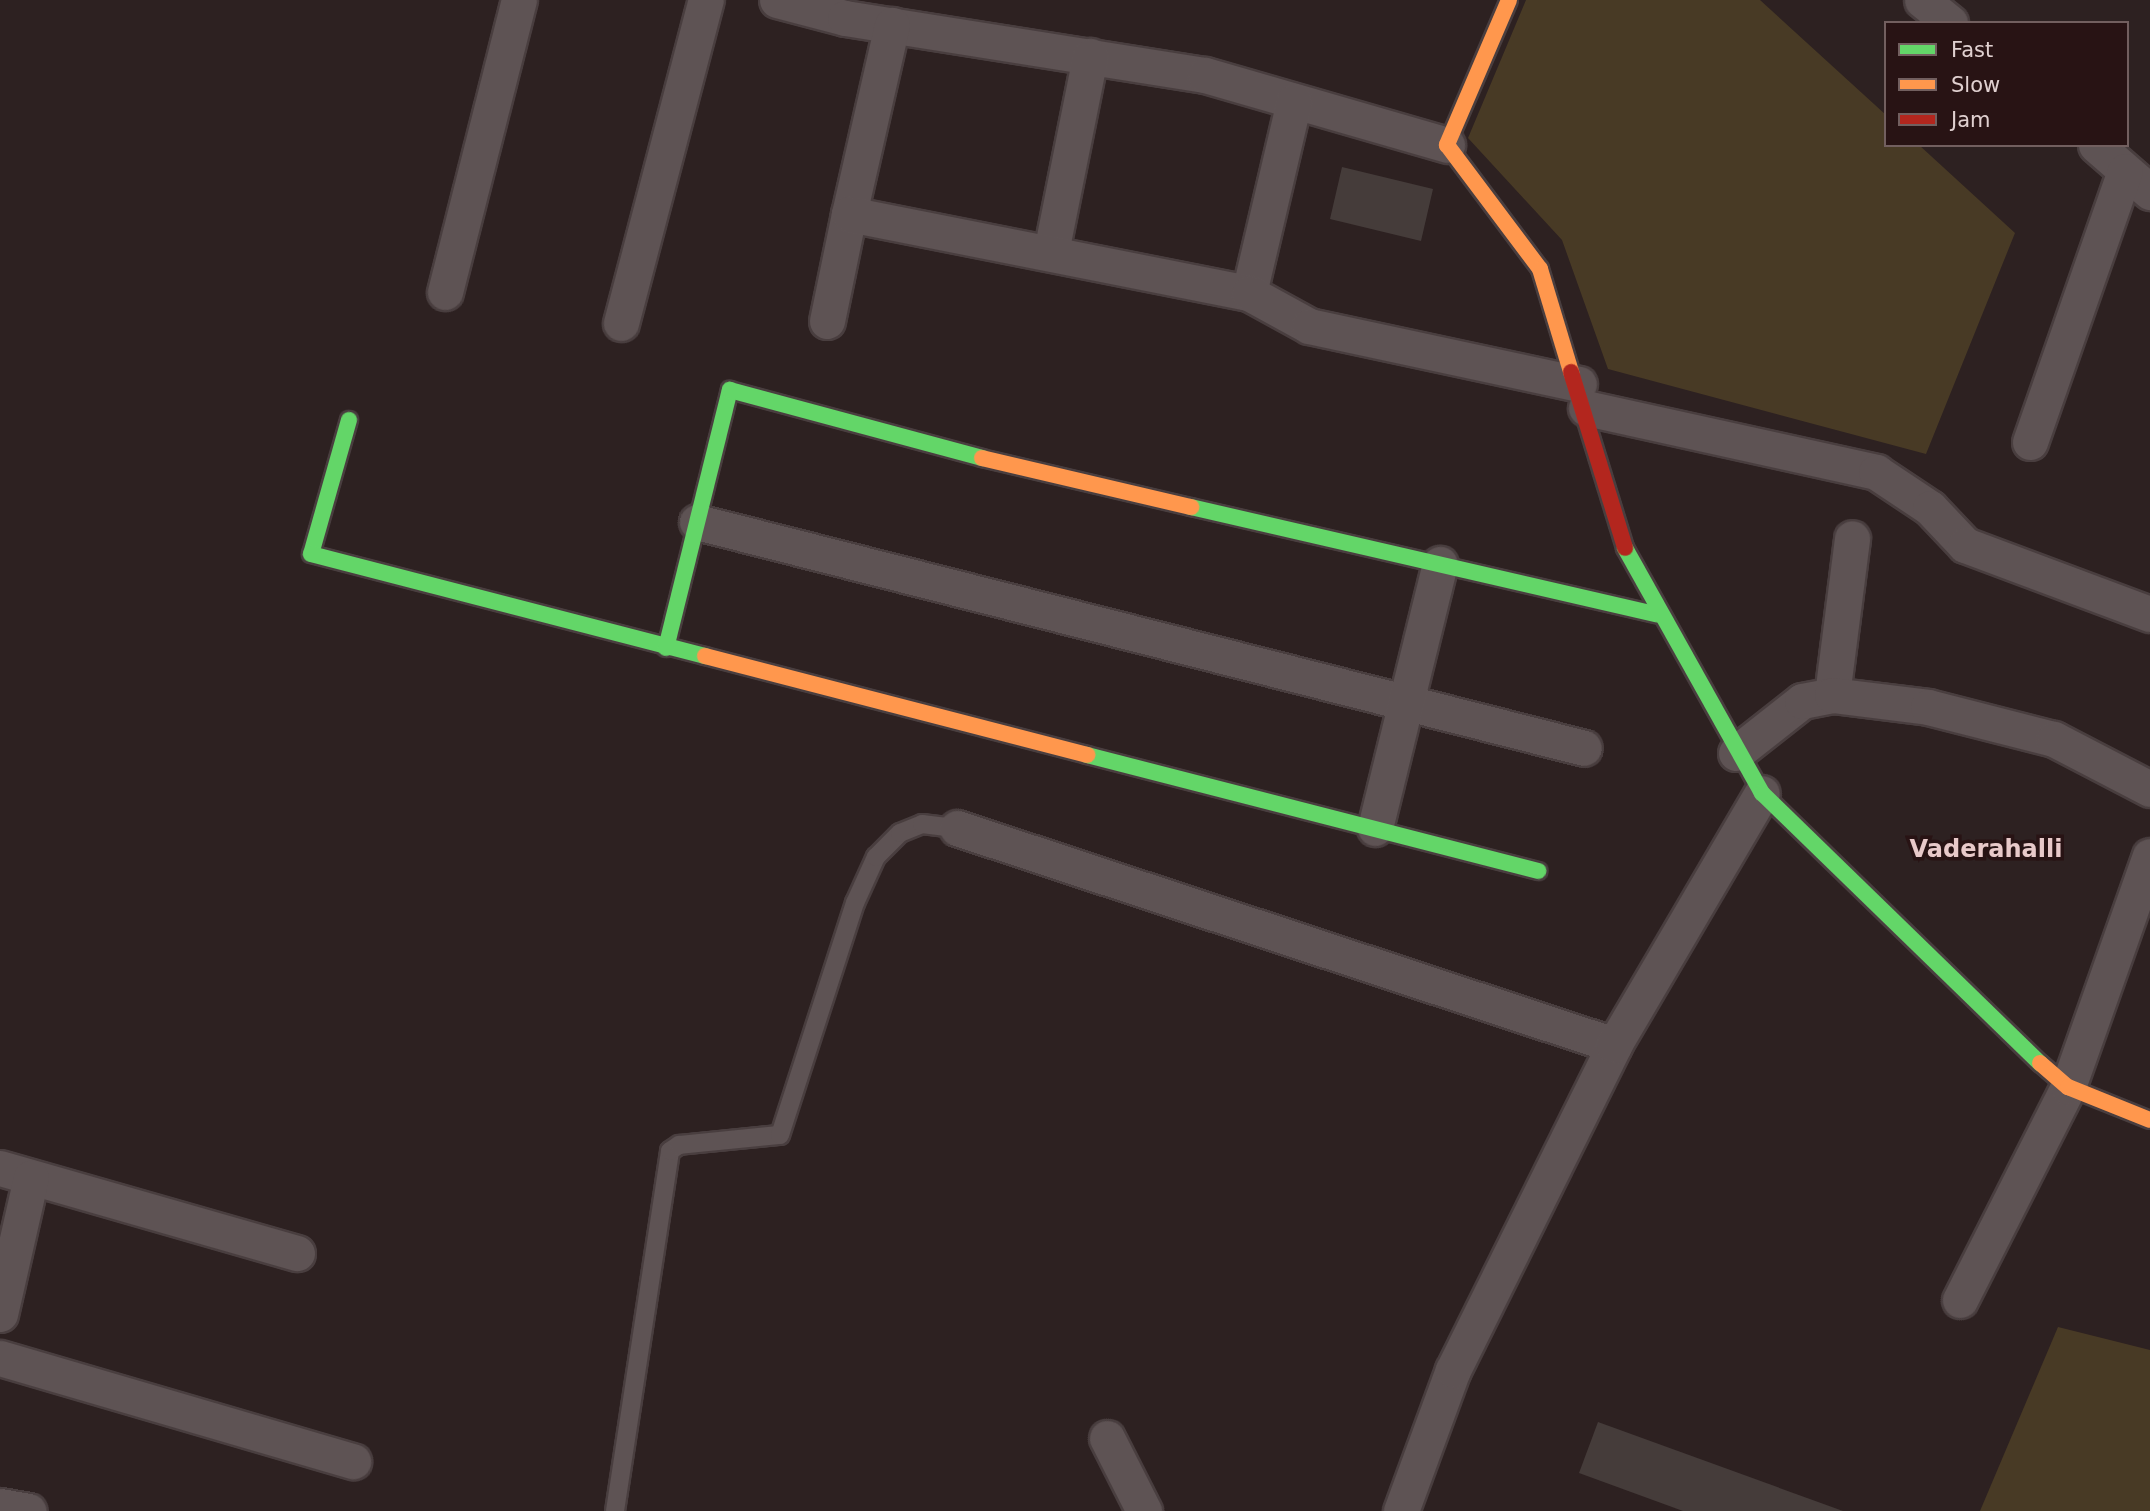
<!DOCTYPE html>
<style>
body{margin:0}
#map{position:relative;width:2150px;height:1511px;overflow:hidden;background:#2d2121;font-family:"DejaVu Sans",sans-serif}
div>[style]{position:absolute}
[style*='--x']{left:calc(var(--x)*1px);top:calc(var(--y)*1px);width:calc(var(--w)*1px);rotate:calc(var(--a)*1deg)}
.green>*{inset:0;background:#483a25}
.building>*{inset:0;background:#453c3a}
.roads{filter:drop-shadow(2px 0 #493e3f) drop-shadow(-2px 0 #493e3f) drop-shadow(0 2px #493e3f) drop-shadow(0 -2px #493e3f)}
.lane>*{height:18px;margin:-9px;padding:0 9px;transform-origin:9px;border-radius:9px;background:#5e5354}
.street>*{height:35px;margin:-17.5px;padding:0 17.5px;transform-origin:17.5px;border-radius:17.5px;background:#5e5354}
.fast>*{height:16px;margin:-8px;padding:0 8px;transform-origin:8px;border-radius:8px;background:#63d668}
.slow>*{height:16px;margin:-8px;padding:0 8px;transform-origin:8px;border-radius:8px;background:#ff974d}
.jam>*{height:16px;margin:-8px;padding:0 8px;transform-origin:8px;border-radius:8px;background:#b3261e}
span{translate:-50% -50%;white-space:nowrap;text-align:center;line-height:1.15;-webkit-text-stroke:7px #281314;paint-order:stroke}
.neighbourhood-label{font-size:24px;color:#e8c9c9;font-weight:700}
.legend{position:absolute;left:1884px;top:21px;width:245px;height:126px;box-sizing:border-box;background:#281314;border:2px solid #725f5f;margin:0;padding:9px 12px;list-style:none;font-size:21px;color:#e0d0d0}
.legend li{display:flex;align-items:center;gap:14px;height:35px}
.legend b{width:35px;border:2px solid #725f5f}
</style>
<div id="map">
<div class="green">
<div style="clip-path:polygon(1526px 0,1760px 0,1886px 115px,1886px 145px,1919px 145px,2015px 233px,1926px 454px,1608px 369px,1562px 240px,1468px 138px)"></div>
<div style="clip-path:polygon(2058px 1327px,2150px 1350px,2150px 1511px,1980px 1511px)"></div>
</div>
<div class="building">
<div style="clip-path:polygon(1342px 167px,1433px 189px,1421px 241px,1330px 219px)"></div>
<div style="clip-path:polygon(1598px 1422px,1843px 1511px,1683px 1511px,1579px 1473px)"></div>
</div>
<div class="roads">
<div class="lane">
<div style="--x:615;--y:1511;--w:364;--a:-81.3"></div>
<div style="--x:670;--y:1151;--w:11;--a:-34"></div>
<div style="--x:679;--y:1145;--w:101;--a:-5.7"></div>
<div style="--x:780;--y:1135;--w:244;--a:-72.1"></div>
<div style="--x:855;--y:903;--w:51;--a:-65.5"></div>
<div style="--x:876;--y:857;--w:34;--a:-45"></div>
<div style="--x:900;--y:833;--w:24;--a:-22"></div>
<div style="--x:922;--y:824;--w:35;--a:7"></div>
</div>
<div class="street">
<div style="--x:777;--y:0;--w:70;--a:14.8"></div>
<div style="--x:845;--y:18;--w:364;--a:9"></div>
<div style="--x:1205;--y:75;--w:252;--a:16.1"></div>
<div style="--x:1922;--y:0;--w:36;--a:39"></div>
<div style="--x:2096;--y:145;--w:72;--a:41"></div>
<div style="--x:849;--y:214;--w:194;--a:-77.2"></div>
<div style="--x:1051;--y:252;--w:200;--a:-78.7"></div>
<div style="--x:445;--y:292;--w:301;--a:-75.8"></div>
<div style="--x:1249;--y:293;--w:197;--a:-76.8"></div>
<div style="--x:827;--y:321;--w:109;--a:-78.4"></div>
<div style="--x:849;--y:214;--w:408;--a:11.2"></div>
<div style="--x:1249;--y:293;--w:68;--a:28.8"></div>
<div style="--x:1309;--y:326;--w:276;--a:12.1"></div>
<div style="--x:621;--y:323;--w:334;--a:-75.3"></div>
<div style="--x:1586;--y:408;--w:297;--a:12.4"></div>
<div style="--x:1876;--y:472;--w:65;--a:33.7"></div>
<div style="--x:1930;--y:508;--w:51;--a:46.6"></div>
<div style="--x:1965;--y:545;--w:197;--a:20.5"></div>
<div style="--x:2030;--y:442;--w:287;--a:-70.7"></div>
<div style="--x:697;--y:522;--w:915;--a:14.29"></div>
<div style="--x:1832;--y:695;--w:158;--a:-82.7"></div>
<div style="--x:1736;--y:753;--w:84;--a:-38.2"></div>
<div style="--x:1802;--y:701;--w:31;--a:-11"></div>
<div style="--x:1832;--y:695;--w:97;--a:7.1"></div>
<div style="--x:1928;--y:707;--w:130;--a:14.3"></div>
<div style="--x:2054;--y:739;--w:108;--a:27.5"></div>
<div style="--x:957;--y:828;--w:692;--a:18.28"></div>
<div style="--x:1375;--y:828;--w:272;--a:-76.2"></div>
<div style="--x:0;--y:1168;--w:309;--a:16"></div>
<div style="--x:1960;--y:1300;--w:239;--a:-63.1"></div>
<div style="--x:2068;--y:1087;--w:245;--a:-70.5"></div>
<div style="--x:0;--y:1314;--w:140;--a:-77.2"></div>
<div style="--x:0;--y:1358;--w:368;--a:16.3"></div>
<div style="--x:1107;--y:1438;--w:82;--a:63.1"></div>
<div style="--x:0;--y:1506;--w:29;--a:10"></div>
<div style="--x:1401;--y:1511;--w:150;--a:-69.8"></div>
<div style="--x:1453;--y:1370;--w:363;--a:-63.6"></div>
<div style="--x:1614;--y:1045;--w:292;--a:-59.6"></div>
</div>
<div class="fast">
<div style="--x:349;--y:420;--w:139;--a:105.8"></div>
<div style="--x:311;--y:554;--w:407;--a:14.5"></div>
<div style="--x:1191;--y:507;--w:478;--a:13"></div>
<div style="--x:1625;--y:548;--w:281;--a:60.8"></div>
<div style="--x:1762;--y:793;--w:388;--a:44.2"></div>
<div style="--x:666;--y:648;--w:266;--a:-76.1"></div>
<div style="--x:730;--y:390;--w:261;--a:15.1"></div>
<div style="--x:1087;--y:755;--w:466;--a:14.4"></div>
</div>
<div class="slow">
<div style="--x:1509;--y:0;--w:158;--a:113.2"></div>
<div style="--x:1447;--y:145;--w:155;--a:53.1"></div>
<div style="--x:1540;--y:269;--w:108;--a:73.2"></div>
<div style="--x:982;--y:458;--w:215;--a:13.2"></div>
<div style="--x:705;--y:656;--w:395;--a:14.5"></div>
<div style="--x:2040;--y:1063;--w:37;--a:41"></div>
<div style="--x:2068;--y:1087;--w:88;--a:21.9"></div>
</div>
<div class="jam">
<div style="--x:1571;--y:372;--w:184;--a:72.9"></div>
</div>
</div>
<div class="neighbourhood-label">
<span style="left:1986px;top:850px">Vaderahalli</span>
</div>
<ul class="legend">
<li><b style="height:9px;background:#63d668"></b>Fast</li>
<li><b style="height:9px;background:#ff974d"></b>Slow</li>
<li><b style="height:9px;background:#b3261e"></b>Jam</li>
</ul>
</div>
